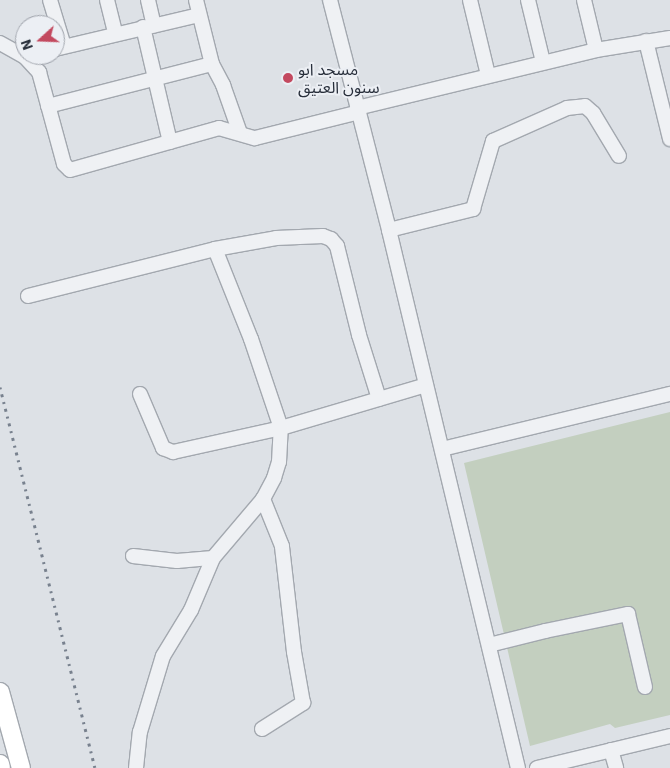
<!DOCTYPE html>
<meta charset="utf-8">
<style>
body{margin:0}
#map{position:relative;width:670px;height:768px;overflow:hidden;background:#dde1e6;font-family:"IBM Plex Sans","Noto Sans Arabic",sans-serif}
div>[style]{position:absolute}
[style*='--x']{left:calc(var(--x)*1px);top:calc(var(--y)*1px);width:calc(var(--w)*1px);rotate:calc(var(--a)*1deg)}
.green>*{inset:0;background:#c3cfbf}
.roads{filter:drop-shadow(1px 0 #a3a8af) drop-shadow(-1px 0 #a3a8af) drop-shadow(0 1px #a3a8af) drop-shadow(0 -1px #a3a8af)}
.minor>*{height:14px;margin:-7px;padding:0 7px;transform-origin:7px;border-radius:7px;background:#eff1f4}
.major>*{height:18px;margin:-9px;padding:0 9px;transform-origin:9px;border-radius:9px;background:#fff}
.rail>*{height:3px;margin-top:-1.5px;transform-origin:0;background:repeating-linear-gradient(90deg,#78818e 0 2.5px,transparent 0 7.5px)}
.dots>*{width:14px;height:14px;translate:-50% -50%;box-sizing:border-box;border:2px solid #eceff4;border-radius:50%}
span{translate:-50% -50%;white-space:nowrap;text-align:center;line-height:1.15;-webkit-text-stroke:4px #eceff4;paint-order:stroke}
.poi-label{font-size:16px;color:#282f3b}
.left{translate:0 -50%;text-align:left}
.north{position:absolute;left:15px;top:15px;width:50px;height:50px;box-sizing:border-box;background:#eceff4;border:1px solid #9ea2aa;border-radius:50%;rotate:250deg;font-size:14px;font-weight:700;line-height:20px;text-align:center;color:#282f3b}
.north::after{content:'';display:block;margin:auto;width:18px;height:22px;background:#c3495f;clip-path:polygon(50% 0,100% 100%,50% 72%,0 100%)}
</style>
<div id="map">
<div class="green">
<div style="clip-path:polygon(670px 412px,670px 715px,615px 728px,610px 724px,530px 746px,464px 463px)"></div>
</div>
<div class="roads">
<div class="minor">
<div style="--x:50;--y:0;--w:48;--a:73.1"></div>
<div style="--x:107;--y:0;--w:34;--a:76"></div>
<div style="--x:148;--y:0;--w:26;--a:77"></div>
<div style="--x:196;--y:0;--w:66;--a:76"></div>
<div style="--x:212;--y:64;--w:24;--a:62"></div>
<div style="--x:223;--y:85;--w:51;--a:70.5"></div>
<div style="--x:330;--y:0;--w:237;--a:75.6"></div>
<div style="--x:389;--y:230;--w:553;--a:76.52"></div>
<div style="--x:470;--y:0;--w:77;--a:76.5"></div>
<div style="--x:528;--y:0;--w:64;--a:76.4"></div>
<div style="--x:584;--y:0;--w:51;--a:76.5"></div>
<div style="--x:143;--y:27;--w:118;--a:76.8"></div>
<div style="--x:646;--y:41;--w:101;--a:76.2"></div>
<div style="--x:0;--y:43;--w:29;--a:29"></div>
<div style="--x:25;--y:57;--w:21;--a:47"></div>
<div style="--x:39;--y:72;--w:95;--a:74.8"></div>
<div style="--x:64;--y:164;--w:8;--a:45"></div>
<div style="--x:70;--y:170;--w:155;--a:-15.7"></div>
<div style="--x:219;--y:128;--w:37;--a:16"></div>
<div style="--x:255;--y:138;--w:107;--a:-14"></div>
<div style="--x:55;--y:49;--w:148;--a:-13.3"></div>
<div style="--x:48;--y:106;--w:169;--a:-14.4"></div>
<div style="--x:357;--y:108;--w:246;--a:-13.6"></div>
<div style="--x:596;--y:50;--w:75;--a:-9.2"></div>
<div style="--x:389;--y:230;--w:87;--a:-14"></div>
<div style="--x:473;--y:209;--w:71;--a:-73.6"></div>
<div style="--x:493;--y:141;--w:81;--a:-24"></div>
<div style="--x:567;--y:108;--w:18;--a:-6"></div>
<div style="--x:585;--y:106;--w:11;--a:41"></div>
<div style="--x:593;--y:113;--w:50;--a:58.8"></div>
<div style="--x:28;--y:296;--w:193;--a:-14.1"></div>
<div style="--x:215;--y:249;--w:62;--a:-10.2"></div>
<div style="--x:276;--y:238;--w:47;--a:-2.4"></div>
<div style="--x:323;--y:236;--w:9;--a:21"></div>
<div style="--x:331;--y:239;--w:9;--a:49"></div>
<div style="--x:337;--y:246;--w:92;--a:76.1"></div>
<div style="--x:359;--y:335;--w:67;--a:72.6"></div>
<div style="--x:140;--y:394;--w:59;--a:66.9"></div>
<div style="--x:163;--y:448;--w:11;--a:22"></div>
<div style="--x:173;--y:452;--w:111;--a:-12.5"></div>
<div style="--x:281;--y:428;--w:151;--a:-16.5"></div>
<div style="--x:442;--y:449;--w:235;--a:-13.6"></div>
<div style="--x:133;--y:556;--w:44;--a:6.5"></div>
<div style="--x:177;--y:561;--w:36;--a:-5"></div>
<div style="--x:489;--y:645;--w:58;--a:-14"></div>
<div style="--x:545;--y:631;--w:85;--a:-11.6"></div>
<div style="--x:628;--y:614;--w:75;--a:76.9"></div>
<div style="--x:262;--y:729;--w:49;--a:-32.4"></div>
<div style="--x:303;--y:703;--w:52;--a:-100"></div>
<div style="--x:294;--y:652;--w:107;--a:-96.5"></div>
<div style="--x:282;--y:546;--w:51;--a:-112"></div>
<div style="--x:611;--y:750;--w:19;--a:74"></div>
<div style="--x:136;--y:768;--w:36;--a:-84"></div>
<div style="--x:140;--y:732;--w:79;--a:-73.2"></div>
<div style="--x:163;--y:656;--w:54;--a:-58.7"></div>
<div style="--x:191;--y:610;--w:56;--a:-67.1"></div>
<div style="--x:213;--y:558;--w:77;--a:-49.7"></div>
<div style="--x:263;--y:499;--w:24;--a:-62"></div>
<div style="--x:274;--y:478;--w:17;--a:-73"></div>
<div style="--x:279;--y:462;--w:34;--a:-87"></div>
<div style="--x:281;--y:428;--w:94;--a:-108.6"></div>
<div style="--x:251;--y:339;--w:97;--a:-111.8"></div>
<div style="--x:537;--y:768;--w:137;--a:-13.5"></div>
</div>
<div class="major">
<div style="--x:0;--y:692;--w:79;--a:74.6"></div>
<div style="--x:0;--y:764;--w:4;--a:76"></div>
</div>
</div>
<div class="rail">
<div style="--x:0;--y:387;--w:393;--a:76"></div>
</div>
<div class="dots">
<div style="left:288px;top:78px;background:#c3495f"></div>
</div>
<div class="poi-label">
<span class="left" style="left:298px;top:78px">مسجد ابو<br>سنون العتيق</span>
</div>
<div class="north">N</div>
</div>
